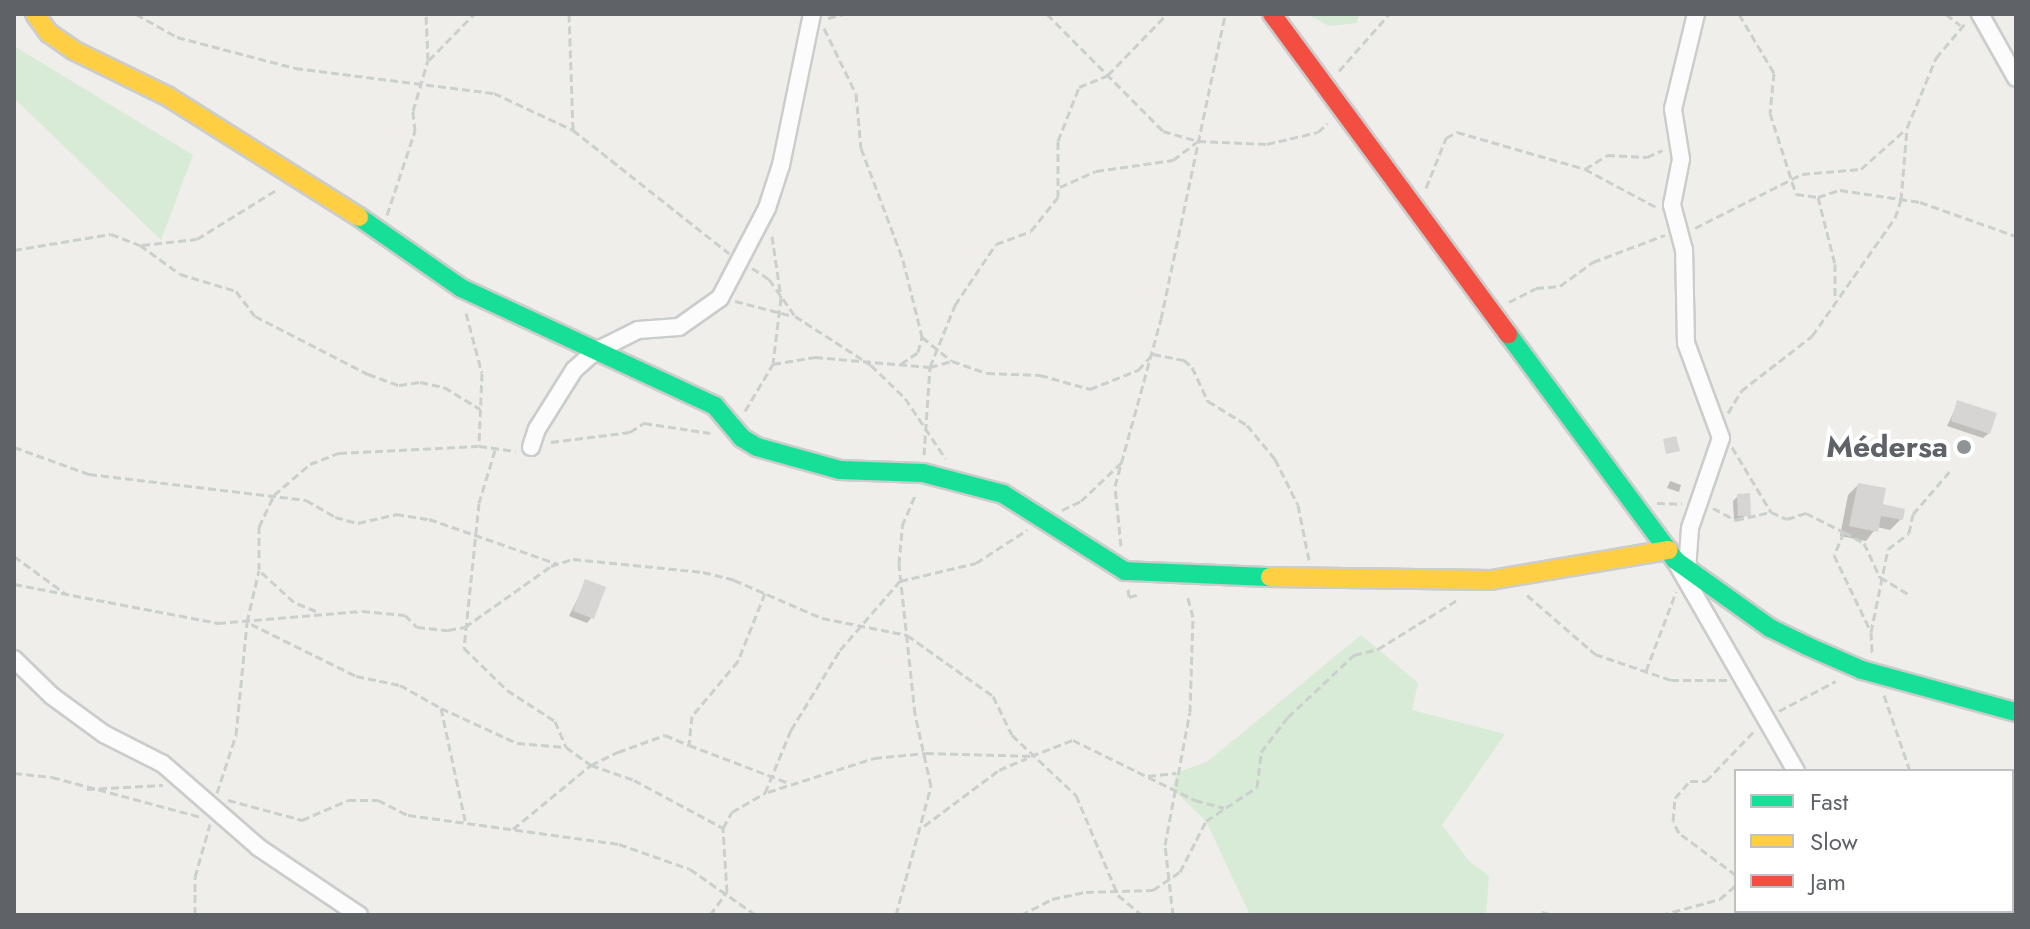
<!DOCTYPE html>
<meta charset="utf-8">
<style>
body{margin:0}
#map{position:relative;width:2030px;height:929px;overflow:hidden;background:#efeeea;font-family:Jost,sans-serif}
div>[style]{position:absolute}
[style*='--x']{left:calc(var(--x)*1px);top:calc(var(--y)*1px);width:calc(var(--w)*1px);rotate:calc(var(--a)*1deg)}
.commercial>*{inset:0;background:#f8f4e4}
.green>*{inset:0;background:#d7ebd6}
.shadow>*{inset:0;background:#0003}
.building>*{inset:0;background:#d6d5d3}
.path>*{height:3px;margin-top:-1.5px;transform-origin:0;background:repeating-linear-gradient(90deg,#cbd0cd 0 8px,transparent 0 12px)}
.roads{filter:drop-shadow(2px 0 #cbcccc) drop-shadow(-2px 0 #cbcccc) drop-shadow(0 2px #cbcccc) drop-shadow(0 -2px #cbcccc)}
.street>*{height:16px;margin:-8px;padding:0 8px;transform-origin:8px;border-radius:8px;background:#fdfcfc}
.fast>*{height:18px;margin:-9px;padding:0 9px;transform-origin:9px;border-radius:9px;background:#16e098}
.slow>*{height:18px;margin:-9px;padding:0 9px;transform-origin:9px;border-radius:9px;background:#ffcf43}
.jam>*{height:18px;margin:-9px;padding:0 9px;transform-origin:9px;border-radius:9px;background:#f24e42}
.dots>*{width:22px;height:22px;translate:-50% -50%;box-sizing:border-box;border:4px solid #fff;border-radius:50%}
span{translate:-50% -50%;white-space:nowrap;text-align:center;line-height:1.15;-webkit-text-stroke:8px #fff;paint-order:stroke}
.poi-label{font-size:30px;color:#5f6368;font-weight:700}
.right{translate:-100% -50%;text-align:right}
.frame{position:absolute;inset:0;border:16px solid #5f6368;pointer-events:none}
.legend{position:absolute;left:1734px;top:769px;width:280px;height:144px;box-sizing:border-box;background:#fff;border:2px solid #bfc1c3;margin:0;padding:10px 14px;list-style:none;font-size:24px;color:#5f6368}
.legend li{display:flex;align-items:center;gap:16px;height:40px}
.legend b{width:40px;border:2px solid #bfc1c3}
</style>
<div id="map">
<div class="commercial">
<div style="clip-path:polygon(2016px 840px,2016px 915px,1897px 915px,2012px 911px)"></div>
</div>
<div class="green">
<div style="clip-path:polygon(1307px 14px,1359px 14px,1357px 23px,1329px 26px)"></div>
<div style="clip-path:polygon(14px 46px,193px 155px,161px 240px,14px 98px)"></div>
<div style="clip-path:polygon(1361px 635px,1418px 683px,1412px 710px,1505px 734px,1442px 825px,1469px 861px,1489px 876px,1486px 915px,1250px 915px,1206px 821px,1173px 789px,1176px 773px,1207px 762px)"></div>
</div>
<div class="shadow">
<div style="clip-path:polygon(1958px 403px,1989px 433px,1983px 438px,1947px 426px)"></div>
<div style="clip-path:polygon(1670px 481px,1681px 485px,1679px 492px,1667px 488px)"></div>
<div style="clip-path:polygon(1858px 485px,1901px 519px,1890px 530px,1877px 527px,1866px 541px,1840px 536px,1848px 495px)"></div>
<div style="clip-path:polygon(1738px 496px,1749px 515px,1734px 520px,1733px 501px)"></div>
<div style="clip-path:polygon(586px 582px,592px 617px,587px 623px,569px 616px)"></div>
</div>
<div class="building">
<div style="clip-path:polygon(1957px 400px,1997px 413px,1990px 434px,1951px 421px)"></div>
<div style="clip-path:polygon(1676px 436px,1680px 451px,1666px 454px,1663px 439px)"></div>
<div style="clip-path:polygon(1858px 483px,1886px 488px,1883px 504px,1905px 509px,1903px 520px,1881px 516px,1878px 532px,1849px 526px)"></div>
<div style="clip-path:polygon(1750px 493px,1751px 516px,1738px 516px,1737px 494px)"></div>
<div style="clip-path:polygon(585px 579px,606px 587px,594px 619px,573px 611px)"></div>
</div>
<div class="path">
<div style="--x:136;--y:14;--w:47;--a:29.3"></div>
<div style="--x:177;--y:37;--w:122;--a:14.7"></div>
<div style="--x:295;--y:68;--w:201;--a:7.2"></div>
<div style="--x:494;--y:93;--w:87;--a:25.1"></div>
<div style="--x:573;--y:130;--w:199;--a:38.3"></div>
<div style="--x:569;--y:14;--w:116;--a:88"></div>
<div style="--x:1047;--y:14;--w:165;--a:45.2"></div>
<div style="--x:1163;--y:131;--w:36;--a:16"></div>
<div style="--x:1198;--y:141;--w:69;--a:2.5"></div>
<div style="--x:1267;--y:144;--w:52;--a:-13.2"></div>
<div style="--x:1318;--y:132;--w:13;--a:-42"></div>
<div style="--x:1739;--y:14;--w:69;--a:59.3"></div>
<div style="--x:1774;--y:73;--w:40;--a:95.7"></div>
<div style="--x:1770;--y:113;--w:85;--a:72.2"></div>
<div style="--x:1796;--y:194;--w:22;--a:8"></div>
<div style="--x:1818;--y:197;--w:69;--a:75.8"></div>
<div style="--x:1835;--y:264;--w:35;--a:90"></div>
<div style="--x:1946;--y:14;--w:18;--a:38"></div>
<div style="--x:828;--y:18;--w:16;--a:-14"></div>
<div style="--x:824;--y:28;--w:73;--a:64.1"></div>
<div style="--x:856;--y:94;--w:54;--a:84.7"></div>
<div style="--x:861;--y:148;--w:120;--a:69.4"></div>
<div style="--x:903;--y:260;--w:79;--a:76.1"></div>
<div style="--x:922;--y:337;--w:38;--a:39"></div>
<div style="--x:952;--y:361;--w:37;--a:19"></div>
<div style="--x:987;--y:373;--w:53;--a:2.2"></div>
<div style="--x:1040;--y:375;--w:52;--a:15.6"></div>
<div style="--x:1090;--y:389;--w:52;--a:-21.6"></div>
<div style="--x:1138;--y:370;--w:22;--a:-47"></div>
<div style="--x:1153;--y:354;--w:32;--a:11"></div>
<div style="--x:1184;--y:360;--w:11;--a:41"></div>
<div style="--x:1192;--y:367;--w:38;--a:65"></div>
<div style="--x:1208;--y:401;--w:46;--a:31.6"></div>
<div style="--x:1247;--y:425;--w:44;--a:50.5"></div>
<div style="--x:1275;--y:459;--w:51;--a:63.4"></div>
<div style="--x:1298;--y:505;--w:56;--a:78.7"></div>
<div style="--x:429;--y:60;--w:64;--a:-45.6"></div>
<div style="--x:1339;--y:71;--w:76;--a:-48.7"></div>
<div style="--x:1585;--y:169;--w:26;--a:-32"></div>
<div style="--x:1607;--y:155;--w:40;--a:2.9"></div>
<div style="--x:1647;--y:157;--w:17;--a:-24"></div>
<div style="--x:1060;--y:187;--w:39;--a:-24"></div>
<div style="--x:1096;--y:171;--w:78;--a:-8.1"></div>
<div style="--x:1173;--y:160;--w:31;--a:-37"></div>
<div style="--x:1426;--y:188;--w:54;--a:-68.2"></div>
<div style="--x:1446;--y:138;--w:13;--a:-29"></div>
<div style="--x:1457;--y:132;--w:133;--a:16.1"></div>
<div style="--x:1585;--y:169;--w:81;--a:28.2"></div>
<div style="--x:1818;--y:197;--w:23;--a:-18"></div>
<div style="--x:1840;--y:190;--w:81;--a:8.5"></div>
<div style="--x:1920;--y:202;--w:102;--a:19.5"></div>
<div style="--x:387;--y:215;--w:89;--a:-71.6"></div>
<div style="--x:415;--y:131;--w:20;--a:-96"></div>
<div style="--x:413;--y:111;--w:53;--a:-73.6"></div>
<div style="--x:428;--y:60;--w:46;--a:-92.5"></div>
<div style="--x:1695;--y:228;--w:120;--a:-26.8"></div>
<div style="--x:1802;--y:174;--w:59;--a:-4.8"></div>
<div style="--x:1861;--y:169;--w:59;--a:-41.6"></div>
<div style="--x:772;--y:236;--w:63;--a:81.7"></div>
<div style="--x:781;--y:298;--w:65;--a:97"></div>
<div style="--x:142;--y:245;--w:55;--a:-6.2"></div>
<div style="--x:197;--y:239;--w:93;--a:-31.8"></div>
<div style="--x:14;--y:250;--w:98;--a:-9.4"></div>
<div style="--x:111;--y:234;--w:31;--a:21"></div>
<div style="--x:140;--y:245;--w:49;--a:35.9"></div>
<div style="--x:180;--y:274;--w:59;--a:16.9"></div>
<div style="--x:236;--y:291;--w:31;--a:53"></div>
<div style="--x:255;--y:316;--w:127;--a:27.2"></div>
<div style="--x:368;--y:374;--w:33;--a:20"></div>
<div style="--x:399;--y:385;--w:21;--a:-8"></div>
<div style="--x:420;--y:382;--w:25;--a:12"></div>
<div style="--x:444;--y:387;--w:42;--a:31.4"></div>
<div style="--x:752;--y:268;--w:20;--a:33"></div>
<div style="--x:769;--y:279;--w:45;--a:54.9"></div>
<div style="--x:795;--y:316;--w:90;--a:32.8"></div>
<div style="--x:871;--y:365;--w:47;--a:44.1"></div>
<div style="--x:905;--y:398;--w:73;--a:56.1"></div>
<div style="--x:735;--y:301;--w:60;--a:14.5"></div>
<div style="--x:1509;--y:302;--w:30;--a:-27"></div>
<div style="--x:1536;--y:288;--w:24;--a:-5"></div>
<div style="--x:1560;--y:286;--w:41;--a:-36"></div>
<div style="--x:1593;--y:262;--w:77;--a:-20.6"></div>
<div style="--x:466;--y:313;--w:62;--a:75.1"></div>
<div style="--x:482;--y:373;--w:73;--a:92.4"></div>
<div style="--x:479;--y:446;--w:37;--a:8"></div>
<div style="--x:901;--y:364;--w:21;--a:-35"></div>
<div style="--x:918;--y:352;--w:16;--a:-75"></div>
<div style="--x:745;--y:411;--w:55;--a:-59.2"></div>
<div style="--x:773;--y:364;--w:43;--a:-9.5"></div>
<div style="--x:815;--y:357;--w:115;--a:5"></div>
<div style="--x:930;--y:367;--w:23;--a:-15"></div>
<div style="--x:1728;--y:413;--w:26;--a:-59"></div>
<div style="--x:1741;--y:391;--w:90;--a:-37.8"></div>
<div style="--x:1812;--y:336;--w:144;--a:-54.9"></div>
<div style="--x:1895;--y:218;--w:19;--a:-72"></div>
<div style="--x:1901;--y:200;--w:72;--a:-85.2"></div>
<div style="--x:1907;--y:128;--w:76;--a:-67.5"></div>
<div style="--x:1936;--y:58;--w:48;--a:-50"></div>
<div style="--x:551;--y:442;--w:80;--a:-7.2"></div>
<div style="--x:630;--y:432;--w:17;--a:-33"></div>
<div style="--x:644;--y:423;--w:67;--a:8.6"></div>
<div style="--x:14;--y:447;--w:80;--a:19.8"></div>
<div style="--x:89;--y:474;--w:219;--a:6.8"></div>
<div style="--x:306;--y:500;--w:34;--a:30"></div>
<div style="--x:335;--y:517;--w:24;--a:15"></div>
<div style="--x:358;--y:523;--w:39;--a:-13"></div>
<div style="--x:396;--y:514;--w:33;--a:9"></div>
<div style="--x:429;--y:519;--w:137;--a:19.2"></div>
<div style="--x:1732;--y:447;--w:76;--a:59"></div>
<div style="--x:1771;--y:512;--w:17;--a:24"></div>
<div style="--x:1787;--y:519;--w:20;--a:-18"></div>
<div style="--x:1806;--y:513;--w:42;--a:26.6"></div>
<div style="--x:1844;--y:532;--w:25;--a:113"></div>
<div style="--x:1834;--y:555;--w:85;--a:64.3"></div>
<div style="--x:1871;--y:632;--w:22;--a:87"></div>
<div style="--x:495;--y:450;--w:55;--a:106.8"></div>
<div style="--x:479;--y:503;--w:146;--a:95.9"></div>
<div style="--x:464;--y:648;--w:60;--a:44.3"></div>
<div style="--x:507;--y:690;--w:57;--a:32.9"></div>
<div style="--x:555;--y:721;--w:28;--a:67"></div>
<div style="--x:566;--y:747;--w:31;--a:36"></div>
<div style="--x:591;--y:765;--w:46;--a:19.2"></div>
<div style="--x:634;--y:780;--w:101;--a:28.3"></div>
<div style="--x:924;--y:455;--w:88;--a:-86.1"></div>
<div style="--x:930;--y:367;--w:67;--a:-68"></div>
<div style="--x:955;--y:305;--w:73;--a:-56.1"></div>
<div style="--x:996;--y:244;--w:37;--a:-20"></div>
<div style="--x:1031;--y:231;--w:43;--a:-51.5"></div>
<div style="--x:1058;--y:197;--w:56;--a:-90"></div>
<div style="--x:1058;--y:141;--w:58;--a:-68.7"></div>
<div style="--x:1079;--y:87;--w:31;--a:-22"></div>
<div style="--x:1108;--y:75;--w:85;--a:-46"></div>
<div style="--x:1657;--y:503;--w:25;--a:2"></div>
<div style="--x:1713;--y:508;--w:26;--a:28"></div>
<div style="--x:1736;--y:520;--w:36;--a:-13"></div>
<div style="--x:1062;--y:510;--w:21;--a:-25"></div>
<div style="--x:1081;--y:501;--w:59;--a:-43.6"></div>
<div style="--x:1844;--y:532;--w:23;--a:29"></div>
<div style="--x:1864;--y:543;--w:38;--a:65"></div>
<div style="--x:1880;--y:577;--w:33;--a:31"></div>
<div style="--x:1121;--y:546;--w:60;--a:-95.7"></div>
<div style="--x:1115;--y:486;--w:173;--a:-74.6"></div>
<div style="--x:1161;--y:319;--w:312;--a:-78.1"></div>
<div style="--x:14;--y:556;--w:64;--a:36.2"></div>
<div style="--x:14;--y:584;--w:208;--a:10.8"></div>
<div style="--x:218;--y:623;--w:144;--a:-4.8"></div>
<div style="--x:362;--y:611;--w:43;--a:5.3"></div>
<div style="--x:405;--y:615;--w:17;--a:45"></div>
<div style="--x:417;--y:627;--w:31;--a:6"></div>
<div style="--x:448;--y:630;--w:17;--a:-10"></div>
<div style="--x:465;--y:627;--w:105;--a:-35.3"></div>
<div style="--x:551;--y:566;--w:23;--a:-18"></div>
<div style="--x:573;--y:559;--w:131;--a:5.7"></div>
<div style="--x:703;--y:572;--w:32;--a:14"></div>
<div style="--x:734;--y:580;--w:96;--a:23.4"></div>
<div style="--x:822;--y:618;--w:87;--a:11.3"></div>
<div style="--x:907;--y:635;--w:105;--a:35.3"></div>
<div style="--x:993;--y:696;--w:43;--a:64"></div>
<div style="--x:1012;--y:735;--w:88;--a:43.2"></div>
<div style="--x:1076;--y:795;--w:108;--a:67.2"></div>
<div style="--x:1118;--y:895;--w:31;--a:40"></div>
<div style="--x:1128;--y:589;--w:8;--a:83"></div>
<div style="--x:1129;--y:597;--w:11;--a:-15"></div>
<div style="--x:765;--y:593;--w:73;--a:111.7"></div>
<div style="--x:738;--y:661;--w:72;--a:129.9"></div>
<div style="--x:692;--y:716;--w:29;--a:96"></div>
<div style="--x:689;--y:745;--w:107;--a:20.8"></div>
<div style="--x:1527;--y:595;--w:90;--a:40.9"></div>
<div style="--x:1595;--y:654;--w:80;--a:18.9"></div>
<div style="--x:1671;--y:680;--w:57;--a:0"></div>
<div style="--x:316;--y:611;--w:24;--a:-158"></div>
<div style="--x:294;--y:602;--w:47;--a:-137.6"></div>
<div style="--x:259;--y:570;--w:43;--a:-90"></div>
<div style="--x:259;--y:527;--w:35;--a:-65"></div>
<div style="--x:274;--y:495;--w:48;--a:-40.7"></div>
<div style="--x:310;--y:464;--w:31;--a:-21"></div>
<div style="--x:339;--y:453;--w:139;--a:-2.9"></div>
<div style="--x:251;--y:624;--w:117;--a:26.3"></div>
<div style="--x:356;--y:676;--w:45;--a:11.6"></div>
<div style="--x:400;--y:685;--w:47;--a:29.3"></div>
<div style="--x:441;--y:708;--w:115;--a:77.9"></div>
<div style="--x:1871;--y:632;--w:85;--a:-78.4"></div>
<div style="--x:1888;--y:549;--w:26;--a:-37"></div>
<div style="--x:1909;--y:533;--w:19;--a:-78"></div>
<div style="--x:1913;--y:514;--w:58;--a:-49.2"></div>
<div style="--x:1646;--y:671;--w:85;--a:-69.2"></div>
<div style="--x:1884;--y:695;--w:80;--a:71.1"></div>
<div style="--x:441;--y:708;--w:84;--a:24.7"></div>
<div style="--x:517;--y:743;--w:48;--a:4.8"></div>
<div style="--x:1779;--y:711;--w:64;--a:-27.8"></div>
<div style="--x:14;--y:773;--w:38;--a:6"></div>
<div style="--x:52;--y:777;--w:154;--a:15"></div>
<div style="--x:1148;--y:776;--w:28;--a:-6"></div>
<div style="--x:2012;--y:779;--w:6;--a:-51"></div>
<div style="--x:87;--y:789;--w:76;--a:-3"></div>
<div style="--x:768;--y:792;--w:111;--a:-17.8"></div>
<div style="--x:874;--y:758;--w:52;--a:-5.5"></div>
<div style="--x:926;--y:753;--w:105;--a:1.6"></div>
<div style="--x:1031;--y:756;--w:45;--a:-20.9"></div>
<div style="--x:1073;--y:740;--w:136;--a:26.2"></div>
<div style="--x:1195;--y:800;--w:30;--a:15"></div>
<div style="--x:217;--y:793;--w:61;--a:-71.9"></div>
<div style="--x:236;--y:735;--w:114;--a:-84.4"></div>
<div style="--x:247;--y:622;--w:53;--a:-77"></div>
<div style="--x:228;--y:800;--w:77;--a:15.1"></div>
<div style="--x:302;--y:820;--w:50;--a:-23.5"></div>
<div style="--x:348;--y:800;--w:30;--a:0"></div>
<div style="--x:378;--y:800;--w:34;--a:27"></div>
<div style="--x:408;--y:815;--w:213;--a:7.8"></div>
<div style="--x:619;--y:844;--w:75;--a:19.4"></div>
<div style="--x:690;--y:869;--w:80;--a:34.9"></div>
<div style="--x:924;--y:826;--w:94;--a:-36.7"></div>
<div style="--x:999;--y:770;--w:30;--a:-23"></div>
<div style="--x:513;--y:829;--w:101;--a:-39.4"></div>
<div style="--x:591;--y:765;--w:30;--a:-26"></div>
<div style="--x:618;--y:752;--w:50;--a:-19.9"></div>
<div style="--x:665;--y:735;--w:26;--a:23"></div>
<div style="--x:2012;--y:852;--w:5;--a:37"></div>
<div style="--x:1736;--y:875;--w:71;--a:-143.6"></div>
<div style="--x:1679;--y:833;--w:13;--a:-117"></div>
<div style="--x:1673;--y:821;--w:23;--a:-85"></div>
<div style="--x:1675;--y:798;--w:23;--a:-49"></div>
<div style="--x:1690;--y:781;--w:16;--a:0"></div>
<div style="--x:1706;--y:781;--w:71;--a:-46.1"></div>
<div style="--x:1542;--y:912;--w:11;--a:15"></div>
<div style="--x:195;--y:915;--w:38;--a:-90"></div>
<div style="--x:195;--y:877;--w:55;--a:-74.2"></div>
<div style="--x:710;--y:915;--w:29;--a:-54"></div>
<div style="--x:727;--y:892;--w:64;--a:-93.6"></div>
<div style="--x:723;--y:828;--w:18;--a:-61"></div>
<div style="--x:732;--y:812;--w:38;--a:-30"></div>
<div style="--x:765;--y:793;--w:68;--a:-67.6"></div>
<div style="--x:791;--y:730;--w:94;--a:-58.5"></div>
<div style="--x:840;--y:650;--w:91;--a:-49"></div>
<div style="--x:900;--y:581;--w:78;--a:-13.3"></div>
<div style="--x:976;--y:563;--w:61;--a:-32.9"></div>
<div style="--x:896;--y:915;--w:134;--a:-74.8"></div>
<div style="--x:931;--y:786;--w:74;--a:-102.5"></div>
<div style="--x:915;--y:714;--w:151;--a:-96.1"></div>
<div style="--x:899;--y:564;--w:38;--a:-85"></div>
<div style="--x:902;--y:526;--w:36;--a:-67"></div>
<div style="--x:1021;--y:915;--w:35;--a:-27"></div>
<div style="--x:1052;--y:899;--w:35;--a:-12"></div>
<div style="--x:1086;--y:892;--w:67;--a:-1.7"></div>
<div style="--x:1153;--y:890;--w:32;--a:-34"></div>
<div style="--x:1180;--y:872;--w:57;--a:-63"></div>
<div style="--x:1206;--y:821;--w:61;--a:-33.7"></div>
<div style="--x:1257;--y:787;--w:35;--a:-83"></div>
<div style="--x:1261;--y:752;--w:44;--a:-52.4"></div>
<div style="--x:1288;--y:717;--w:91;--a:-43.2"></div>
<div style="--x:1354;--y:655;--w:25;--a:-14"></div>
<div style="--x:1378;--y:649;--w:93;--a:-31.8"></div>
<div style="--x:1173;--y:915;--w:70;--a:-96.5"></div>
<div style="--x:1165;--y:845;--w:135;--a:-79.4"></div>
<div style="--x:1190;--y:712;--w:95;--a:-88.2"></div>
<div style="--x:1193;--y:617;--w:24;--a:-105"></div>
<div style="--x:1661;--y:915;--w:61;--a:-15.2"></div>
<div style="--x:1720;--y:899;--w:21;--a:-41"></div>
<div style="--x:1946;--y:915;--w:5;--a:-53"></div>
</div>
<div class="roads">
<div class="street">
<div style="--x:1980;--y:14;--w:73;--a:60.6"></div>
<div style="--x:531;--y:447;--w:19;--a:-72"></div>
<div style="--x:537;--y:429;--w:70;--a:-57.9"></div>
<div style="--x:574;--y:370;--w:27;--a:-42"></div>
<div style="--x:594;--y:352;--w:49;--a:-26.6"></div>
<div style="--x:638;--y:330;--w:41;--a:-4.2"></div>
<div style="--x:679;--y:327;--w:50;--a:-35.3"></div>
<div style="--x:720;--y:298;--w:102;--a:-62.4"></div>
<div style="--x:767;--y:208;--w:45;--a:-72"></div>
<div style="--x:781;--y:165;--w:154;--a:-78.4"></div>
<div style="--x:1677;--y:564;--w:239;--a:60.1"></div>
<div style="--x:1687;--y:570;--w:42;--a:-85.9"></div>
<div style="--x:1690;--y:528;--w:95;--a:-71"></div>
<div style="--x:1721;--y:438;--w:101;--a:-110.2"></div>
<div style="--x:1686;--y:343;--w:93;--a:-91.2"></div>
<div style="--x:1684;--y:250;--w:47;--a:-104.9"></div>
<div style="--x:1672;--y:205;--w:47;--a:-78.9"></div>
<div style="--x:1681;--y:159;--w:51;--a:-99.1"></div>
<div style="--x:1673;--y:109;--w:98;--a:-76.4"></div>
<div style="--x:14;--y:659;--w:53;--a:44.2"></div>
<div style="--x:52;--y:696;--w:64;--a:36.2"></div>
<div style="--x:104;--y:734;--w:66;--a:27"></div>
<div style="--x:163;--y:764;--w:126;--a:41.1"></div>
<div style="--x:258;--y:847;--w:122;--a:34"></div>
<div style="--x:1872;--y:911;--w:5;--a:53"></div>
</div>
<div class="fast">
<div style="--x:359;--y:217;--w:124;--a:34.8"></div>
<div style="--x:461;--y:288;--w:280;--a:24.9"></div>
<div style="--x:715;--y:406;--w:42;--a:49.8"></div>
<div style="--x:742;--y:438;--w:17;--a:31"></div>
<div style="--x:757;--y:447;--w:86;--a:15.5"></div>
<div style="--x:840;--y:470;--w:83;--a:2.1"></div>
<div style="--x:923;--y:473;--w:83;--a:14.7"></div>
<div style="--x:1003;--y:494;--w:144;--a:32.3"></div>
<div style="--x:1125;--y:571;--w:145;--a:2.4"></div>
<div style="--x:1508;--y:334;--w:281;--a:53.5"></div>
<div style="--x:1675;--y:560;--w:117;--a:35.6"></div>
<div style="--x:1770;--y:628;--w:41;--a:25.9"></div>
<div style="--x:1807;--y:646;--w:60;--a:23.6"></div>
<div style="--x:1862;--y:670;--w:160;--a:15.3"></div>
</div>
<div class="slow">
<div style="--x:35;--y:14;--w:24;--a:54"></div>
<div style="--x:49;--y:33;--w:29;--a:35"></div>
<div style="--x:73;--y:50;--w:105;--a:26.1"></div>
<div style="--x:167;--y:96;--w:227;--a:32.2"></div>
<div style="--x:1270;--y:577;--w:221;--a:0.8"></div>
<div style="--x:1491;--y:580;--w:180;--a:-9.6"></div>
</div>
<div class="jam">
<div style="--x:1272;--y:14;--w:398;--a:53.6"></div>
</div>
</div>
<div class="dots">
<div style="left:1964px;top:447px;background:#919496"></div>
</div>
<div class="poi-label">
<span class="right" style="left:1948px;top:447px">Médersa</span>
</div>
<div class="frame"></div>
<ul class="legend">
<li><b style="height:10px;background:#16e098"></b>Fast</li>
<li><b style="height:10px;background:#ffcf43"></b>Slow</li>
<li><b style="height:10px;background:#f24e42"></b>Jam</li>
</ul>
</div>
